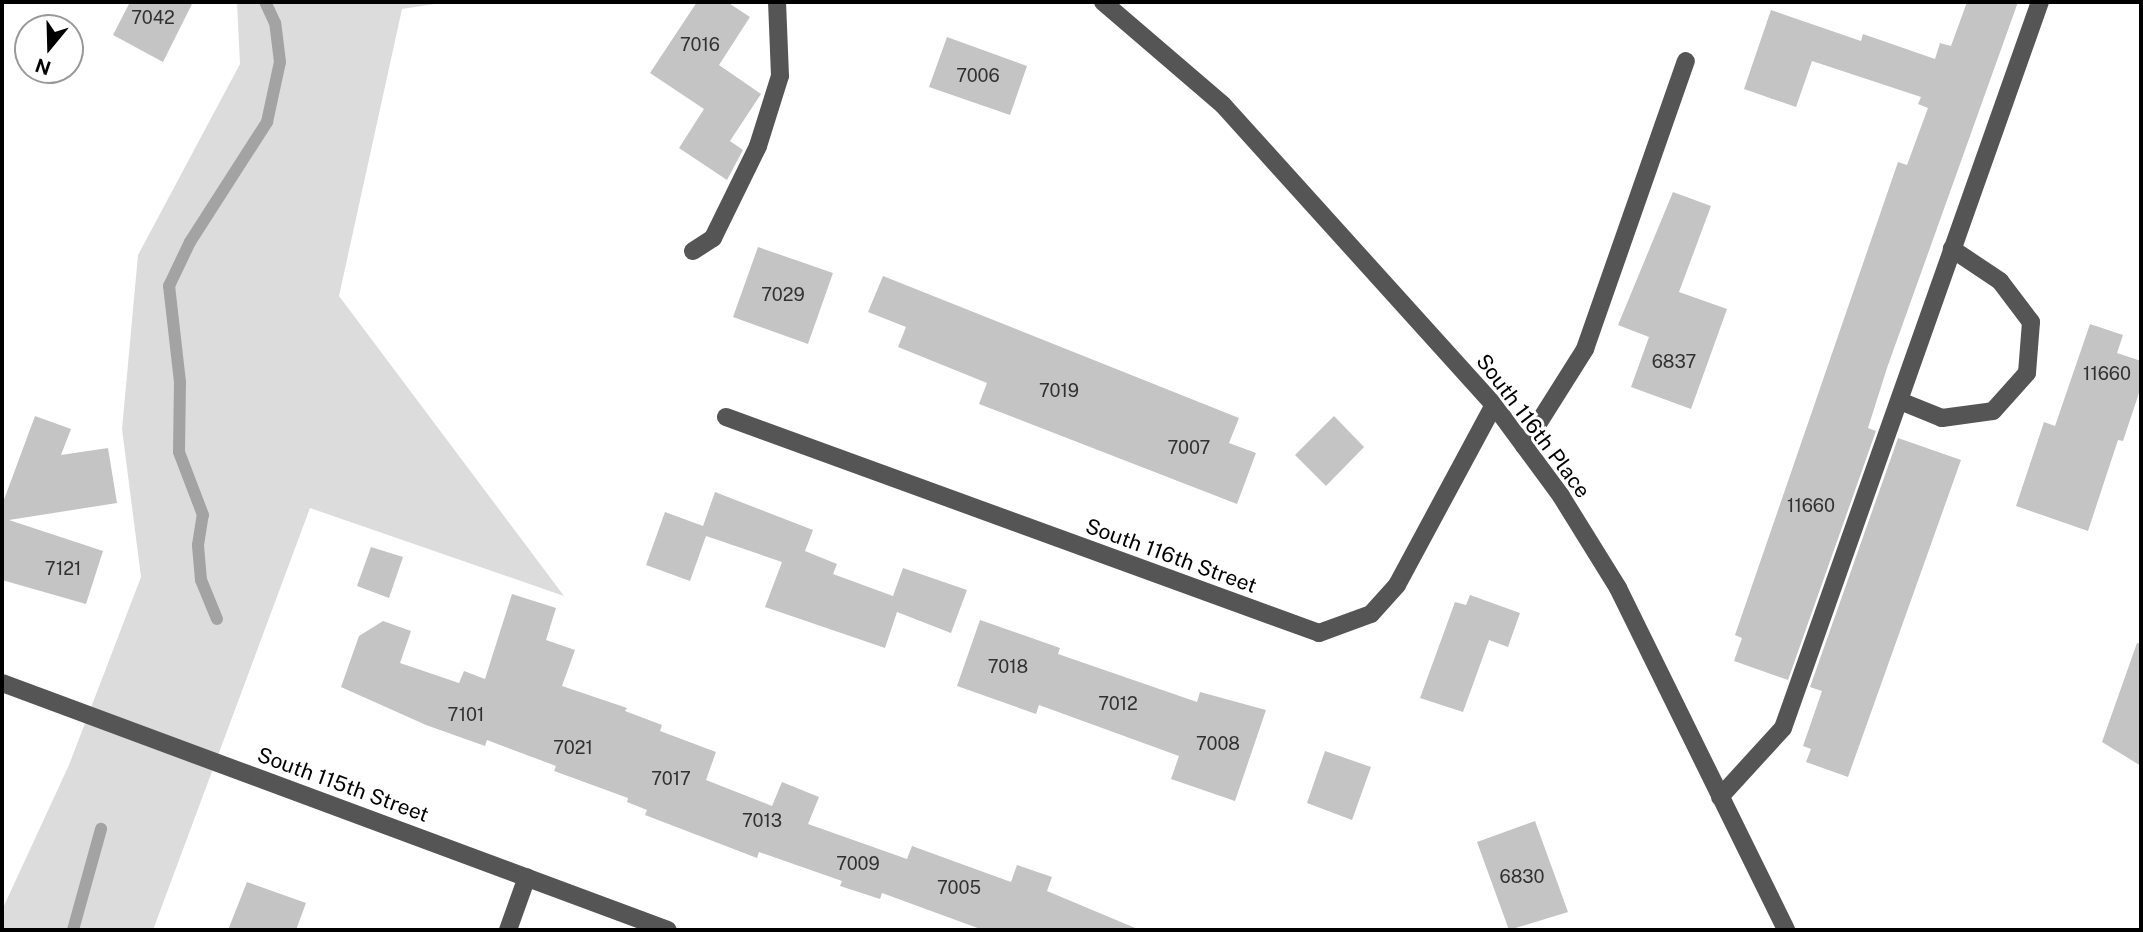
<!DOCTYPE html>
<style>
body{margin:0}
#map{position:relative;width:2143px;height:932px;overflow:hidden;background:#fff;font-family:"Public Sans",sans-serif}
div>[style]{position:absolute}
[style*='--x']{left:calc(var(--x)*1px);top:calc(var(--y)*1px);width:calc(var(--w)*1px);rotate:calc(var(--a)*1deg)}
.green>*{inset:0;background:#dcdcdc}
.stream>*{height:12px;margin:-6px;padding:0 6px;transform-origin:6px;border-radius:6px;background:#a3a3a3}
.building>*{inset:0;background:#c4c4c4}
.minor>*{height:18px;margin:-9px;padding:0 9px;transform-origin:9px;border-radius:9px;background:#555}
span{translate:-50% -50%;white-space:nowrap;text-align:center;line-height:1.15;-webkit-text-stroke:6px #fff;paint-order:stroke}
.number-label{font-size:18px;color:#313131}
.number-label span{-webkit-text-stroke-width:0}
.street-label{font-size:21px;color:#000}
.frame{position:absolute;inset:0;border:4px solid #000;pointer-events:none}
.north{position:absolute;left:14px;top:14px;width:70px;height:70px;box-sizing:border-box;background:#fff;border:2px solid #999;border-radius:50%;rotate:199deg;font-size:19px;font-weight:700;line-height:28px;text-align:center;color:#000}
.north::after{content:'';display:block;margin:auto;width:24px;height:32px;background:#000;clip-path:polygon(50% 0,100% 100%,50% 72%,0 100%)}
</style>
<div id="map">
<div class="green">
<div style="clip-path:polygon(237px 2px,448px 2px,402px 9px,339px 296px,564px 596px,310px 508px,153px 930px,2px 930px,2px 910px,69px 765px,141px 577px,122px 429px,138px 255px,240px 64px)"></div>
</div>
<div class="stream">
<div style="--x:217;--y:619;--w:42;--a:-112.3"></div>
<div style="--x:201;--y:580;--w:35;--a:-95"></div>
<div style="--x:198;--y:545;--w:30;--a:-81"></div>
<div style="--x:203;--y:515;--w:67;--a:-110.9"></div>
<div style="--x:179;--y:452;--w:70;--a:-89.2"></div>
<div style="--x:180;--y:382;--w:97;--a:-96.5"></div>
<div style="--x:169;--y:286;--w:49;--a:-64.5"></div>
<div style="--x:190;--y:242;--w:143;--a:-57.3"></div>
<div style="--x:267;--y:122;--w:61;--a:-77.8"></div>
<div style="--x:280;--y:62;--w:39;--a:-97"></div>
<div style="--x:275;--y:23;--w:23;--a:-115"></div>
<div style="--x:73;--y:930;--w:105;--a:-74.5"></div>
</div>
<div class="building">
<div style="clip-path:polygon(130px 2px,193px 2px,163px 62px,113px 35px)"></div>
<div style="clip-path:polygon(697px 2px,727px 2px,750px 17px,719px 65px,761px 94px,730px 141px,743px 150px,727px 180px,679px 148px,704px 109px,650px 73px)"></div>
<div style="clip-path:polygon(1967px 2px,2018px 2px,1887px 368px,1868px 428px,1876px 431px,1788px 680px,1734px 661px,1742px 638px,1735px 635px,1898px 162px,1907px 165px,1928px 108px,1918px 104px,1921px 97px,1812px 61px,1796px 107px,1744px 89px,1771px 10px,1861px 41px,1863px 34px,1935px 59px,1940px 43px,1951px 46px)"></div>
<div style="clip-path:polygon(947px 37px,1027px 66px,1010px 115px,929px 87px)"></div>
<div style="clip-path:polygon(1673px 192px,1711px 206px,1679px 292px,1727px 309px,1691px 409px,1631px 387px,1649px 337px,1618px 325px)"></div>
<div style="clip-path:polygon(758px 247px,833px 273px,808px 344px,733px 317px)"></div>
<div style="clip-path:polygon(883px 276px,1239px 418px,1229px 443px,1256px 453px,1237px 504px,979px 404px,987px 383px,898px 347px,906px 327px,868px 312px)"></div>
<div style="clip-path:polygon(2090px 324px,2123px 335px,2117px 353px,2141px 361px,2141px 387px,2123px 441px,2118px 440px,2088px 531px,2016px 506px,2044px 422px,2055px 426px)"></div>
<div style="clip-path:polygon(35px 416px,71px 429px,61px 455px,108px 448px,117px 503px,9px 520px,103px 551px,86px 604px,2px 580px,2px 505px)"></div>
<div style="clip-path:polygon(1334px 416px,1364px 447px,1326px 486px,1295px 455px)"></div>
<div style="clip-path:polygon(1898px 438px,1961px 460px,1848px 777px,1806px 762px,1811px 749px,1803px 746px,1822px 691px,1810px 687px)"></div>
<div style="clip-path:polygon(715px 492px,813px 530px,805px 551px,837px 564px,833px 574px,893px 596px,903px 568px,967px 590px,951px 633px,897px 612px,885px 648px,765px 607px,782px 562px,706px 536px,690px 581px,646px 565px,665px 512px,703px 526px)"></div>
<div style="clip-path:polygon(371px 547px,403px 557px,389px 598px,357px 586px)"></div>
<div style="clip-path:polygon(512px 594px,556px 608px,546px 640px,575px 650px,562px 686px,627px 708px,625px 711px,662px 725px,660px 731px,716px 752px,706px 780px,772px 806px,782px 782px,819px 797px,808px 824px,907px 859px,912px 846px,1011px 882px,1017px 865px,1052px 877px,1047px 891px,1140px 930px,983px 930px,882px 893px,880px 899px,840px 886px,842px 881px,759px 852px,757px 858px,645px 815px,647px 810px,627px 802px,628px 798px,554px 771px,556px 766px,487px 740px,485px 746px,426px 725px,341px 687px,359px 636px,383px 621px,411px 631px,400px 663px,459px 683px,464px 671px,485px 679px)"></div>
<div style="clip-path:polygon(1470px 595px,1520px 613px,1508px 647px,1489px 640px,1463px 712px,1420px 698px,1455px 602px,1466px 605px)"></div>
<div style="clip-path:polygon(980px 620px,1060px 648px,1058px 654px,1197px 702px,1200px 692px,1266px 710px,1235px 801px,1171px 779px,1179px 756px,1039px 705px,1036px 714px,957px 686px)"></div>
<div style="clip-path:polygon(2137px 643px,2141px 644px,2141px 766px,2102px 742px)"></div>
<div style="clip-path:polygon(1325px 751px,1371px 767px,1352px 820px,1307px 803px)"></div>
<div style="clip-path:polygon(1535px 821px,1568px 912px,1509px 930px,1477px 842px)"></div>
<div style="clip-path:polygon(247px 882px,306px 903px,296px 930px,228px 930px)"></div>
</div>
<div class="minor">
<div style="--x:1103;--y:2;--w:158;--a:40.6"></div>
<div style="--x:1223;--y:105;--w:404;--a:47.9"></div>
<div style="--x:1494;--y:405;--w:113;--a:53.6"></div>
<div style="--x:1561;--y:496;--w:108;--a:58.2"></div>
<div style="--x:1618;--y:588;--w:381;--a:63.8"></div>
<div style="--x:693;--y:251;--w:24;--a:-33"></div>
<div style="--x:713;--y:238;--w:102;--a:-63.9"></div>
<div style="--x:758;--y:146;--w:73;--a:-72.6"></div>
<div style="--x:780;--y:76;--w:74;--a:-92.3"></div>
<div style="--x:1900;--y:401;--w:45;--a:22"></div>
<div style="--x:1942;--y:418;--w:51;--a:-7.8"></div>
<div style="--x:1993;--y:411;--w:51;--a:-48.2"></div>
<div style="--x:2027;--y:373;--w:51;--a:-85.5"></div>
<div style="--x:2031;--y:322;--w:51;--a:-127.1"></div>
<div style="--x:2000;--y:281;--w:58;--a:-146.3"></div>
<div style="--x:726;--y:417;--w:631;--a:20.01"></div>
<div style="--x:1319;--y:633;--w:55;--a:-20.1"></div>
<div style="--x:1371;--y:614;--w:39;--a:-48"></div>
<div style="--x:1397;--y:585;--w:204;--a:-61.7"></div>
<div style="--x:1524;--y:446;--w:115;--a:-57.8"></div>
<div style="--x:1585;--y:349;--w:305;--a:-70.7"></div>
<div style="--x:2;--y:683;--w:710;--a:20.35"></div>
<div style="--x:1720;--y:797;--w:93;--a:-47.6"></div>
<div style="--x:1783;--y:728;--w:770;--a:-70.51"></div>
<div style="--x:508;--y:930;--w:56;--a:-70.3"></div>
</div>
<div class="number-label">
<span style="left:153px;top:18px">7042</span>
<span style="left:700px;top:45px">7016</span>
<span style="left:978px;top:76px">7006</span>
<span style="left:783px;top:295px">7029</span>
<span style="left:1674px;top:362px">6837</span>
<span style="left:2107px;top:374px">11660</span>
<span style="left:1059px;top:391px">7019</span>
<span style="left:1189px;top:448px">7007</span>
<span style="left:1811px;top:506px">11660</span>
<span style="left:63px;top:569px">7121</span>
<span style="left:1008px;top:667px">7018</span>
<span style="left:1118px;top:704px">7012</span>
<span style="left:466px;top:715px">7101</span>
<span style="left:1218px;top:744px">7008</span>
<span style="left:573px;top:748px">7021</span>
<span style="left:671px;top:779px">7017</span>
<span style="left:762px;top:821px">7013</span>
<span style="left:858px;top:864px">7009</span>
<span style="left:1522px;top:877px">6830</span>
<span style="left:959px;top:888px">7005</span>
</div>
<div class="street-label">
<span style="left:1533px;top:426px;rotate:53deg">South 116th Place</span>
<span style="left:1171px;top:556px;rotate:20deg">South 116th Street</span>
<span style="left:343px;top:785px;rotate:20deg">South 115th Street</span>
</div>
<div class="frame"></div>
<div class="north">N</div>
</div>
